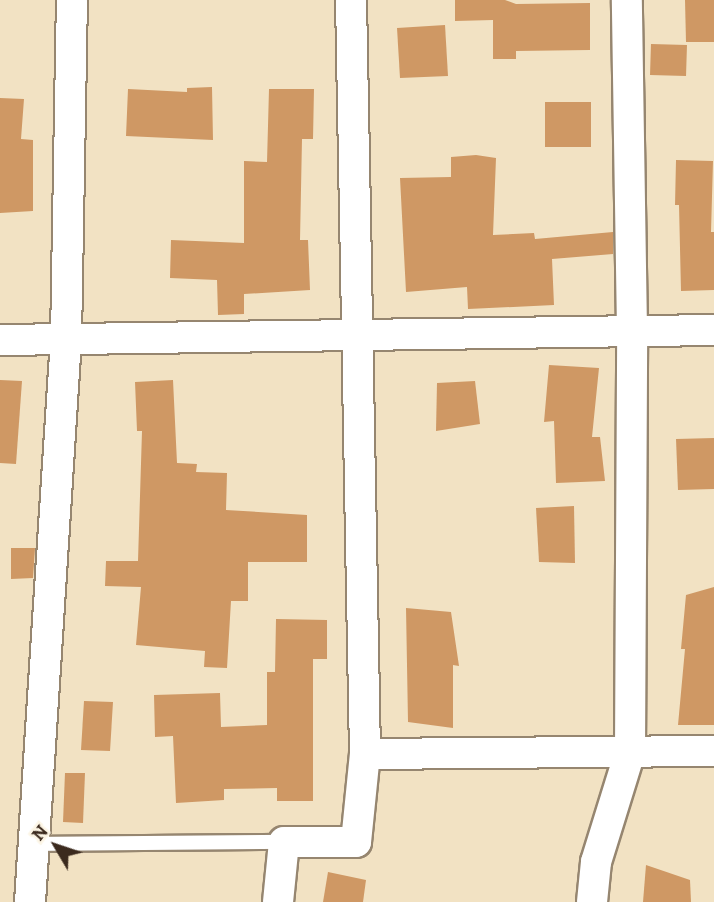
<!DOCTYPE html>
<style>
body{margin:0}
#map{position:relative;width:714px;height:902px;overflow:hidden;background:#f2e2c3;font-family:Alegreya,serif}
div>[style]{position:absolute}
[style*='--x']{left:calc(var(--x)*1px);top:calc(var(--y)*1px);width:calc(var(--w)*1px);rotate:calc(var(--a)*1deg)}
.building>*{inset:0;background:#cf9864}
.roads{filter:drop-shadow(2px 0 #968670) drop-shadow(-2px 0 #968670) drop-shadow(0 2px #968670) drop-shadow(0 -2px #968670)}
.service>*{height:14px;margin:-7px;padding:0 7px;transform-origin:7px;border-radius:7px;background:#fff}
.minor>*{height:30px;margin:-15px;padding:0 15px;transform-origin:15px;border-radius:15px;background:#fff}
span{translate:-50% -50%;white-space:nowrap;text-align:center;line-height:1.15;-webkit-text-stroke:7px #fcf5e5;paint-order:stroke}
.north{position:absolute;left:21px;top:811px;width:70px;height:70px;-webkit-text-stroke:5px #fcf5e5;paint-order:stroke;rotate:309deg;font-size:19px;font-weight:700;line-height:28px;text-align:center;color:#3b2a1e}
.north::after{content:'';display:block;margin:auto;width:24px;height:32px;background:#3b2a1e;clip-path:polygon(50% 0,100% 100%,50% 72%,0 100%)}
</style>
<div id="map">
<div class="building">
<div style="clip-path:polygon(455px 0,505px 0,516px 4px,590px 3px,590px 50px,516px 51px,516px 59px,493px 59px,493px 20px,455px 21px)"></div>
<div style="clip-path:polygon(685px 0,714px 0,714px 42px,686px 42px)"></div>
<div style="clip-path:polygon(445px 25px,448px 76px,400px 78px,397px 28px)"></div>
<div style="clip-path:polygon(651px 44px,687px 45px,686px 76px,650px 75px)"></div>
<div style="clip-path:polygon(212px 87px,213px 140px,126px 136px,128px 89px,187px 92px,187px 88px)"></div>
<div style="clip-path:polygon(269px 89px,314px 89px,313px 139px,302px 139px,300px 240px,308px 240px,310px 290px,244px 294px,244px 314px,218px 315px,217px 280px,170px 278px,171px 240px,244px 243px,244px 161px,267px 162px)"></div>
<div style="clip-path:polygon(0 98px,24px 99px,21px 139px,33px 140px,33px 211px,0 213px)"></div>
<div style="clip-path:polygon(545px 102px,591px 102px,591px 147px,545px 147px)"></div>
<div style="clip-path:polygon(476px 155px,496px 158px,493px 235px,534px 233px,535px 239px,613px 232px,613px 254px,552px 259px,554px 305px,468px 309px,467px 287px,406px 292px,400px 178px,451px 177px,451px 157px)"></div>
<div style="clip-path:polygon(676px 160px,713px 161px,711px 232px,714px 232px,714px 290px,681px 291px,679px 205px,675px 205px)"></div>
<div style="clip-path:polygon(549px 365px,599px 368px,592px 437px,600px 437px,605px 481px,556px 483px,554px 421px,544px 422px)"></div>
<div style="clip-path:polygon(0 380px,22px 381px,16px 464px,0 463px)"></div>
<div style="clip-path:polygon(173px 380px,177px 463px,197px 464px,196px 472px,227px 473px,226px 510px,307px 515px,307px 562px,248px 562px,248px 601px,231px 601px,227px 668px,204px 667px,205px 651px,136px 645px,141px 587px,105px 586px,106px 561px,138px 561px,142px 431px,137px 431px,135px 382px)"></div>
<div style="clip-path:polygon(475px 381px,480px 424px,436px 431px,437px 383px)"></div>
<div style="clip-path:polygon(714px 438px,714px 489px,678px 490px,676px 439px)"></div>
<div style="clip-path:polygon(574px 506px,575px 563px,539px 562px,536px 508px)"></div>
<div style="clip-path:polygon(11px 548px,35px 548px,33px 578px,11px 579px)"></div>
<div style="clip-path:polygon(714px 587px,714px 725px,678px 725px,685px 649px,681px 649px,686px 595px)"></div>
<div style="clip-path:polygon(406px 608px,451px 612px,459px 666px,453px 665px,453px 728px,408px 722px)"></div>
<div style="clip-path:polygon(276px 619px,327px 620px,327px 659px,313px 659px,313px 801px,277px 801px,277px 788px,224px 789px,224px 800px,176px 803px,173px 736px,155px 737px,154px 695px,220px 693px,221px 727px,267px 725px,267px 672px,275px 672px)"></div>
<div style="clip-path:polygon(84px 701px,113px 702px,110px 751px,81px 750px)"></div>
<div style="clip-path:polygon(65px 773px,85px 773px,83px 823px,63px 822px)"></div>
<div style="clip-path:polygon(646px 865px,690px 880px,691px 902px,643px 902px)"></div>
<div style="clip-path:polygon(328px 872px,366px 880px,363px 902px,323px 902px)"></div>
</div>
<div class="roads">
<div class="service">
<div style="--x:33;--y:844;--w:251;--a:-0.5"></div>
</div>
<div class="minor">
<div style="--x:0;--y:340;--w:714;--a:-0.8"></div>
<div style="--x:365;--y:754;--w:349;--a:-0.5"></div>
<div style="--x:30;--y:902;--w:564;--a:-86.34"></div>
<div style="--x:66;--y:339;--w:339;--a:-89"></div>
<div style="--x:278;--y:902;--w:60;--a:-84.3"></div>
<div style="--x:284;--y:842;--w:72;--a:0"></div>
<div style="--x:356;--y:842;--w:88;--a:-84.2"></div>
<div style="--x:365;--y:754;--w:754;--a:-91.06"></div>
<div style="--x:592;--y:902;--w:40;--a:-84.3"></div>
<div style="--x:596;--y:862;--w:115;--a:-72.8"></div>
<div style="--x:630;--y:752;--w:422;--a:-89.7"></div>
<div style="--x:632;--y:330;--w:330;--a:-90.9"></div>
</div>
</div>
<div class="north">N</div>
</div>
